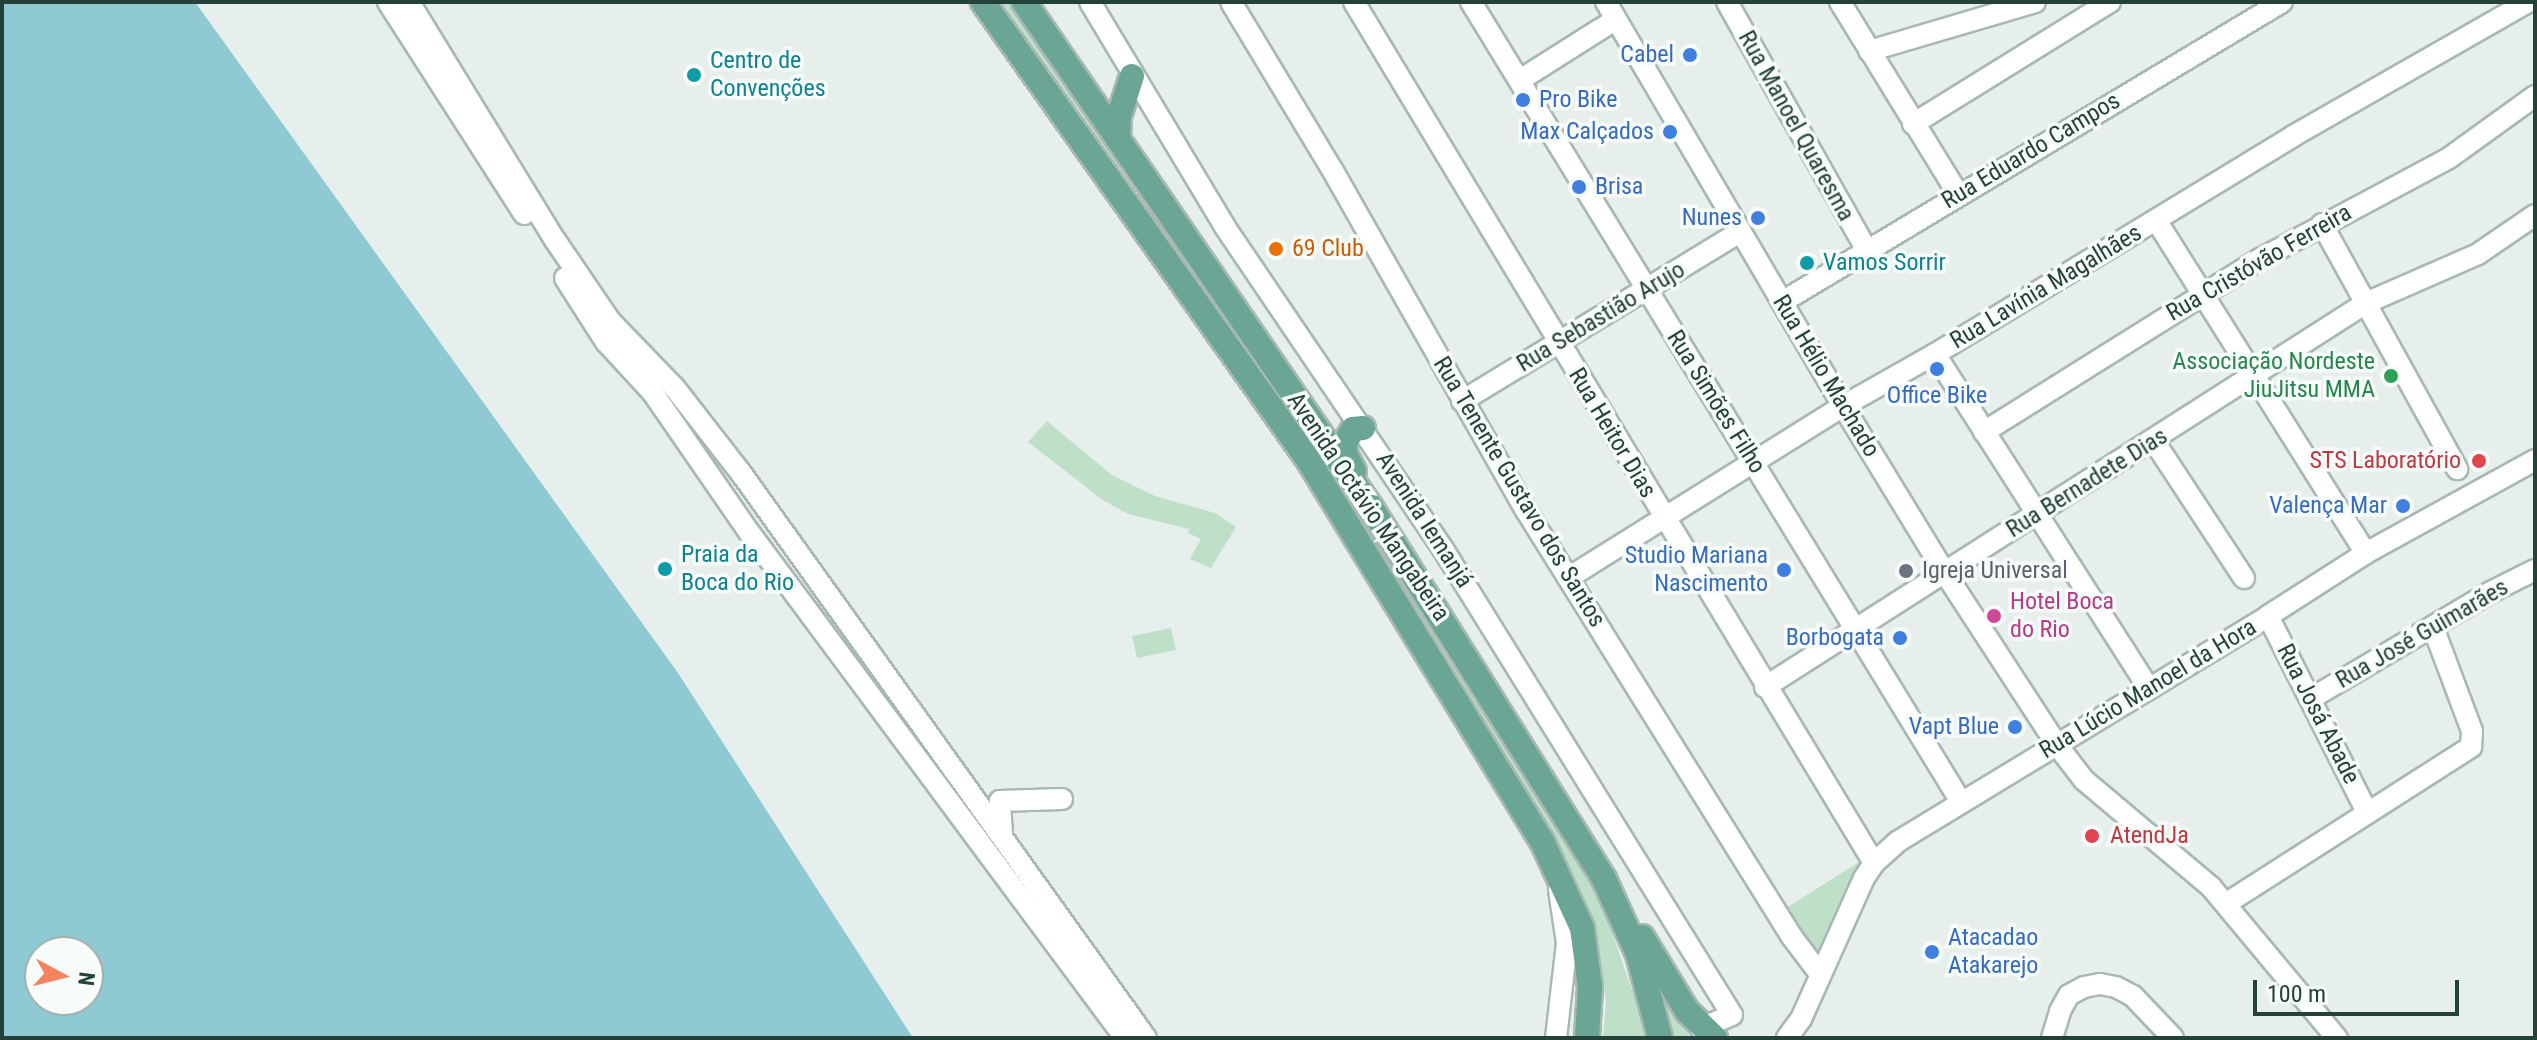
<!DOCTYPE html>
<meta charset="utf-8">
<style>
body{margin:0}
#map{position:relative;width:2537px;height:1040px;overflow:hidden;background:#e6efeb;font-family:"Roboto Condensed",sans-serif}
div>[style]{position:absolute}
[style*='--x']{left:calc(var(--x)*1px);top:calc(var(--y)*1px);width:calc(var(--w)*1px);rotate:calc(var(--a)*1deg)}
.green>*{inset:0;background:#bfe0c8}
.water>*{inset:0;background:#8ec9d4}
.roads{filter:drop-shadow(2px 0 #a8b8b2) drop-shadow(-2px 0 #a8b8b2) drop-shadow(0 2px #a8b8b2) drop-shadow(0 -2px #a8b8b2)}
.minor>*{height:20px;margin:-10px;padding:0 10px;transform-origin:10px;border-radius:10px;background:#fff}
.major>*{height:24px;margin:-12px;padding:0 12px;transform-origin:12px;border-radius:12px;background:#6aa596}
.dots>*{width:22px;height:22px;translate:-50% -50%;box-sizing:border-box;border:4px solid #f7fbf9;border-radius:50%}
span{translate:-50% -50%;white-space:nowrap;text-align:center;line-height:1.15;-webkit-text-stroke:7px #f7fbf9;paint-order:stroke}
.shop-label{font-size:24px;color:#366cbe}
.right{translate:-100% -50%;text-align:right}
.left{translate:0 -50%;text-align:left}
.culture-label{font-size:24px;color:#0d838f}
.street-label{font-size:24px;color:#24423a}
.food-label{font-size:24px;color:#c56008}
.leisure-label{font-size:24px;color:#27864d}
.health-label{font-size:24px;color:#be3a42}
.worship-label{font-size:24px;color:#5b616d}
.hotel-label{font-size:24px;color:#b23c85}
.frame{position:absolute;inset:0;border:4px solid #24423a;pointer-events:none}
.north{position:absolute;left:24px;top:936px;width:80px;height:80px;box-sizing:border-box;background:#f7fbf9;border:2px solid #a3b1ad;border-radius:50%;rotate:97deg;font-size:22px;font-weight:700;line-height:32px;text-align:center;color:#24423a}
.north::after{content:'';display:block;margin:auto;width:28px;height:36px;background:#f4845f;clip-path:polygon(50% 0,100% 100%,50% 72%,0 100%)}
.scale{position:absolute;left:2253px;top:980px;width:206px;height:36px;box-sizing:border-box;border:4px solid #24423a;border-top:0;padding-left:10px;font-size:24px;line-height:28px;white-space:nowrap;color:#24423a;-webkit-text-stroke:6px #f7fbf9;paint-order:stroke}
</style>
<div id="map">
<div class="green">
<div style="clip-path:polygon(1000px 2px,1009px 2px,1347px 483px,1597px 889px,1639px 1010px,1645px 1038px,1603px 1038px,1606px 1000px,1594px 935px,1582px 892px,1556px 839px,1341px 487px,1209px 293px)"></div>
<div style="clip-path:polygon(1047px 421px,1112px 475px,1155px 496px,1215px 513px,1236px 527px,1211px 568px,1190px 559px,1201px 539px,1188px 533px,1189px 529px,1128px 514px,1104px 501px,1028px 442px)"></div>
<div style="clip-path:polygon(1171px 628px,1176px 650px,1137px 658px,1132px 636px)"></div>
<div style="clip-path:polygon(1859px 862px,1862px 866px,1818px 958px,1783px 910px)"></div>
<div style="clip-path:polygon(1657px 985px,1691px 1038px,1667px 1038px)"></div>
</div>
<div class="water">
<div style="clip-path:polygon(evenodd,2px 2px,195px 2px,678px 673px,913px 1038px,2px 1038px,2px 2px,40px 952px,88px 952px,88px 1000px,40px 1000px,40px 952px)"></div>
</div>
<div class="roads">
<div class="minor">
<div style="--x:388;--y:2;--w:252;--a:57.3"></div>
<div style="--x:409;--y:2;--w:279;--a:58.5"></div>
<div style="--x:555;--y:240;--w:99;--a:55.7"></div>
<div style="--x:611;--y:322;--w:91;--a:45.9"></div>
<div style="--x:674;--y:387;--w:109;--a:52.1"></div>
<div style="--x:741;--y:473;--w:695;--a:54.37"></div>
<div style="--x:1090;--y:2;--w:262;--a:59"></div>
<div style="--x:1225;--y:227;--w:389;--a:55.9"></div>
<div style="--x:1443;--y:549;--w:548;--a:58.19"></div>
<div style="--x:1732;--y:1015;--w:34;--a:157"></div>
<div style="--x:1231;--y:2;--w:197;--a:58.9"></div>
<div style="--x:1333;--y:171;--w:392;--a:60.4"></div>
<div style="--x:1527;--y:512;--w:501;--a:58.06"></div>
<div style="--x:1792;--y:937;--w:46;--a:52.9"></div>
<div style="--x:1354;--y:2;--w:1006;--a:58.87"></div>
<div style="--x:1471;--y:2;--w:938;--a:58.51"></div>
<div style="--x:1606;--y:2;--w:468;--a:59.6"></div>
<div style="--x:1843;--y:406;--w:196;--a:58.6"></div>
<div style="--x:1945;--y:573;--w:205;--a:56.9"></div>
<div style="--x:2057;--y:745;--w:44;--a:52.4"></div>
<div style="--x:2084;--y:780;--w:166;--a:40.1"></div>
<div style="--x:2211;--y:887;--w:197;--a:50.2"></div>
<div style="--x:1727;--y:2;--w:283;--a:60.6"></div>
<div style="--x:1840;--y:2;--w:225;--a:58.4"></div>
<div style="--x:1869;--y:51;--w:173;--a:-16.4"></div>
<div style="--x:1520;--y:80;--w:112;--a:-32.3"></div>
<div style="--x:1913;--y:124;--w:232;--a:-31.8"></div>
<div style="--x:2156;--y:220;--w:394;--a:57.8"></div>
<div style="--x:2322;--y:224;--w:280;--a:61.1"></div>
<div style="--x:565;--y:278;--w:76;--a:57.4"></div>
<div style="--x:606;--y:342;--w:69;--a:47.3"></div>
<div style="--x:653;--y:393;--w:169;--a:55.4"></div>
<div style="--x:749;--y:532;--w:630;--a:53.38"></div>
<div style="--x:1782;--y:302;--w:583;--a:-30.96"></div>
<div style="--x:1935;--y:354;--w:397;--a:57.4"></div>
<div style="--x:1462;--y:401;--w:325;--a:-31.3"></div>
<div style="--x:1984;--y:432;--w:326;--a:-32.1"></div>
<div style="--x:2260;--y:259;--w:214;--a:-28.1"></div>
<div style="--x:2449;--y:158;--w:106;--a:-35.8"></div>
<div style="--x:2154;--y:441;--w:164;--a:56.7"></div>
<div style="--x:1568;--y:578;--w:324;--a:-32"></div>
<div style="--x:1843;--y:406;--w:106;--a:-29.5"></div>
<div style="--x:1935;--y:354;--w:419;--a:-31.3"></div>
<div style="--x:2293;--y:136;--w:271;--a:-29.7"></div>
<div style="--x:2268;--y:616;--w:220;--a:63.2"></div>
<div style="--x:1765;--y:687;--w:713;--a:-32.58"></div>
<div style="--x:2366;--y:303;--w:122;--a:-23.6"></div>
<div style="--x:2478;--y:254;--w:69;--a:-34.4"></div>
<div style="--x:2310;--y:699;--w:210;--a:-30.6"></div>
<div style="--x:2491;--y:592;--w:49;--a:-26.6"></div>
<div style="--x:1002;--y:833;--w:32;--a:-94"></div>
<div style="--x:1000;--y:801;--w:62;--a:-1.8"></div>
<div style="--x:2227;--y:903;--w:290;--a:-32.6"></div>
<div style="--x:2471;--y:747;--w:16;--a:-86"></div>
<div style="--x:2472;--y:731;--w:111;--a:-110.6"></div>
<div style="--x:1556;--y:1038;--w:96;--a:-83.4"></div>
<div style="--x:1567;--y:943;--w:54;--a:-98.6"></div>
<div style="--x:1787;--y:1038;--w:24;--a:-54"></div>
<div style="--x:1801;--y:1019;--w:154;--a:-65.9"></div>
<div style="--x:1864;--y:878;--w:18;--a:-56"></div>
<div style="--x:1874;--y:863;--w:31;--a:-42"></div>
<div style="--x:1897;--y:842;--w:434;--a:-31.3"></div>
<div style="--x:2268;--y:616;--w:117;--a:-32.7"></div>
<div style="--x:2366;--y:553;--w:193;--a:-28.8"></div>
<div style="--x:2052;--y:1038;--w:28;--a:-73"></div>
<div style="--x:2060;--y:1011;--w:18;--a:-61"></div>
<div style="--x:2069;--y:995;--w:17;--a:-28"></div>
<div style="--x:2084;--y:987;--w:16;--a:-11"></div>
<div style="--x:2100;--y:984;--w:16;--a:11"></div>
<div style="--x:2116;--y:987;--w:19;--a:28"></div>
<div style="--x:2133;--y:996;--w:58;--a:46.4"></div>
</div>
<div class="major">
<div style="--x:983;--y:2;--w:559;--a:54.61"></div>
<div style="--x:1307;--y:458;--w:449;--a:58.5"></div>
<div style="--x:1542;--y:841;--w:96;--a:65.3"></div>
<div style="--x:1582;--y:928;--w:60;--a:82.3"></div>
<div style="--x:1590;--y:987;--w:51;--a:93.4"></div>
<div style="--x:1024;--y:2;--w:615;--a:55.53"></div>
<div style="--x:1372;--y:509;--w:437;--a:57.9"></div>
<div style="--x:1604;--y:879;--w:82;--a:65.6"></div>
<div style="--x:1638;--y:954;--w:87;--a:75.3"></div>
<div style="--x:1118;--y:139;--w:23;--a:-88"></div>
<div style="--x:1119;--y:116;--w:42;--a:-72"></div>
<div style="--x:1354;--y:471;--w:19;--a:-118"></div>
<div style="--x:1345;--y:454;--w:11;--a:-90"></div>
<div style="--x:1345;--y:443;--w:16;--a:-60"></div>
<div style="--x:1353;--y:429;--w:10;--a:-6"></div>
<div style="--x:1642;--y:937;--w:87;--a:58.7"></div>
<div style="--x:1687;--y:1011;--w:39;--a:44"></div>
</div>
</div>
<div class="dots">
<div style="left:1690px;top:55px;background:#3f7fe0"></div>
<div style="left:694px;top:75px;background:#0f9aa8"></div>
<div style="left:1523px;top:100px;background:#3f7fe0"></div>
<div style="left:1670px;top:132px;background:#3f7fe0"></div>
<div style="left:1579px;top:187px;background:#3f7fe0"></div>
<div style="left:1758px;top:218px;background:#3f7fe0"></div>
<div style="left:1276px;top:249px;background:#e8710a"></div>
<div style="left:1807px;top:263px;background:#0f9aa8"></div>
<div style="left:1937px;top:369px;background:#3f7fe0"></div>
<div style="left:2391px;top:376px;background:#2e9e5b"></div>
<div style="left:2479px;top:461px;background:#e0444e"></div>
<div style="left:2403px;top:506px;background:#3f7fe0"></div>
<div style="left:665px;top:569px;background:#0f9aa8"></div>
<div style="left:1784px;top:570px;background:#3f7fe0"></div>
<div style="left:1906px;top:571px;background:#6b7280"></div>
<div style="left:1994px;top:616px;background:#d1479c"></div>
<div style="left:1900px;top:638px;background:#3f7fe0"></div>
<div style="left:2015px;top:727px;background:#3f7fe0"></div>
<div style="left:2092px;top:836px;background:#e0444e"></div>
<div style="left:1932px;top:952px;background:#3f7fe0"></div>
</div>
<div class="shop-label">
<span class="right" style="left:1674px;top:55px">Cabel</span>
<span class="left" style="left:1539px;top:100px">Pro Bike</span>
<span class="right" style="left:1654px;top:132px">Max Calçados</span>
<span class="left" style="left:1595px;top:187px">Brisa</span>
<span class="right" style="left:1742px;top:218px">Nunes</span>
<span style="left:1937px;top:396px">Office Bike</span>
<span class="right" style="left:2387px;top:506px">Valença Mar</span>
<span class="right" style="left:1768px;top:570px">Studio Mariana<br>Nascimento</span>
<span class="right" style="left:1884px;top:638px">Borbogata</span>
<span class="right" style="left:1999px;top:727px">Vapt Blue</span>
<span class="left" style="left:1948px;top:952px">Atacadao<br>Atakarejo</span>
</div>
<div class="culture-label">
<span class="left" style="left:710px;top:75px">Centro de<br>Convenções</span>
<span class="left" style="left:1823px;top:263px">Vamos Sorrir</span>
<span class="left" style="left:681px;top:569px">Praia da<br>Boca do Rio</span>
</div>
<div class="street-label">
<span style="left:1796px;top:126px;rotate:61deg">Rua Manoel Quaresma</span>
<span style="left:2031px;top:151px;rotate:-31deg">Rua Eduardo Campos</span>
<span style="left:2259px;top:263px;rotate:-30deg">Rua Cristóvão Ferreira</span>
<span style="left:2046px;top:287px;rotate:-31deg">Rua Lavínia Magalhães</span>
<span style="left:1601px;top:317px;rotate:-31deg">Rua Sebastião Arujo</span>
<span style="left:1826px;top:376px;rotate:59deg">Rua Hélio Machado</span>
<span style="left:1716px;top:402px;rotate:58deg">Rua Simões Filho</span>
<span style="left:1612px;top:433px;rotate:59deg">Rua Heitor Dias</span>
<span style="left:2087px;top:483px;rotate:-32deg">Rua Bernadete Dias</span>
<span style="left:1519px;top:492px;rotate:59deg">Rua Tenente Gustavo dos Santos</span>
<span style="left:1368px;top:507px;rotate:56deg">Avenida Octávio Mangabeira</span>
<span style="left:1424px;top:520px;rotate:57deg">Avenida Iemanjá</span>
<span style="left:2422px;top:634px;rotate:-30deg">Rua José Guimarães</span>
<span style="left:2148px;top:689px;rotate:-31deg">Rua Lúcio Manoel da Hora</span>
<span style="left:2318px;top:714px;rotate:63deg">Rua Josá Abade</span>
</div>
<div class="food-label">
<span class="left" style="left:1292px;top:249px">69 Club</span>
</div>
<div class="leisure-label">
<span class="right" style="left:2375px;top:376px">Associação Nordeste<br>JiuJitsu MMA</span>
</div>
<div class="health-label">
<span class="right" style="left:2461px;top:461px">STS Laboratório</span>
<span class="left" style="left:2110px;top:836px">AtendJa</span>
</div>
<div class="worship-label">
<span class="left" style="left:1922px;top:571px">Igreja Universal</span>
</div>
<div class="hotel-label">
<span class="left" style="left:2010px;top:616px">Hotel Boca<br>do Rio</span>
</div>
<div class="frame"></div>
<div class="north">N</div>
<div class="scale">100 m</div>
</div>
